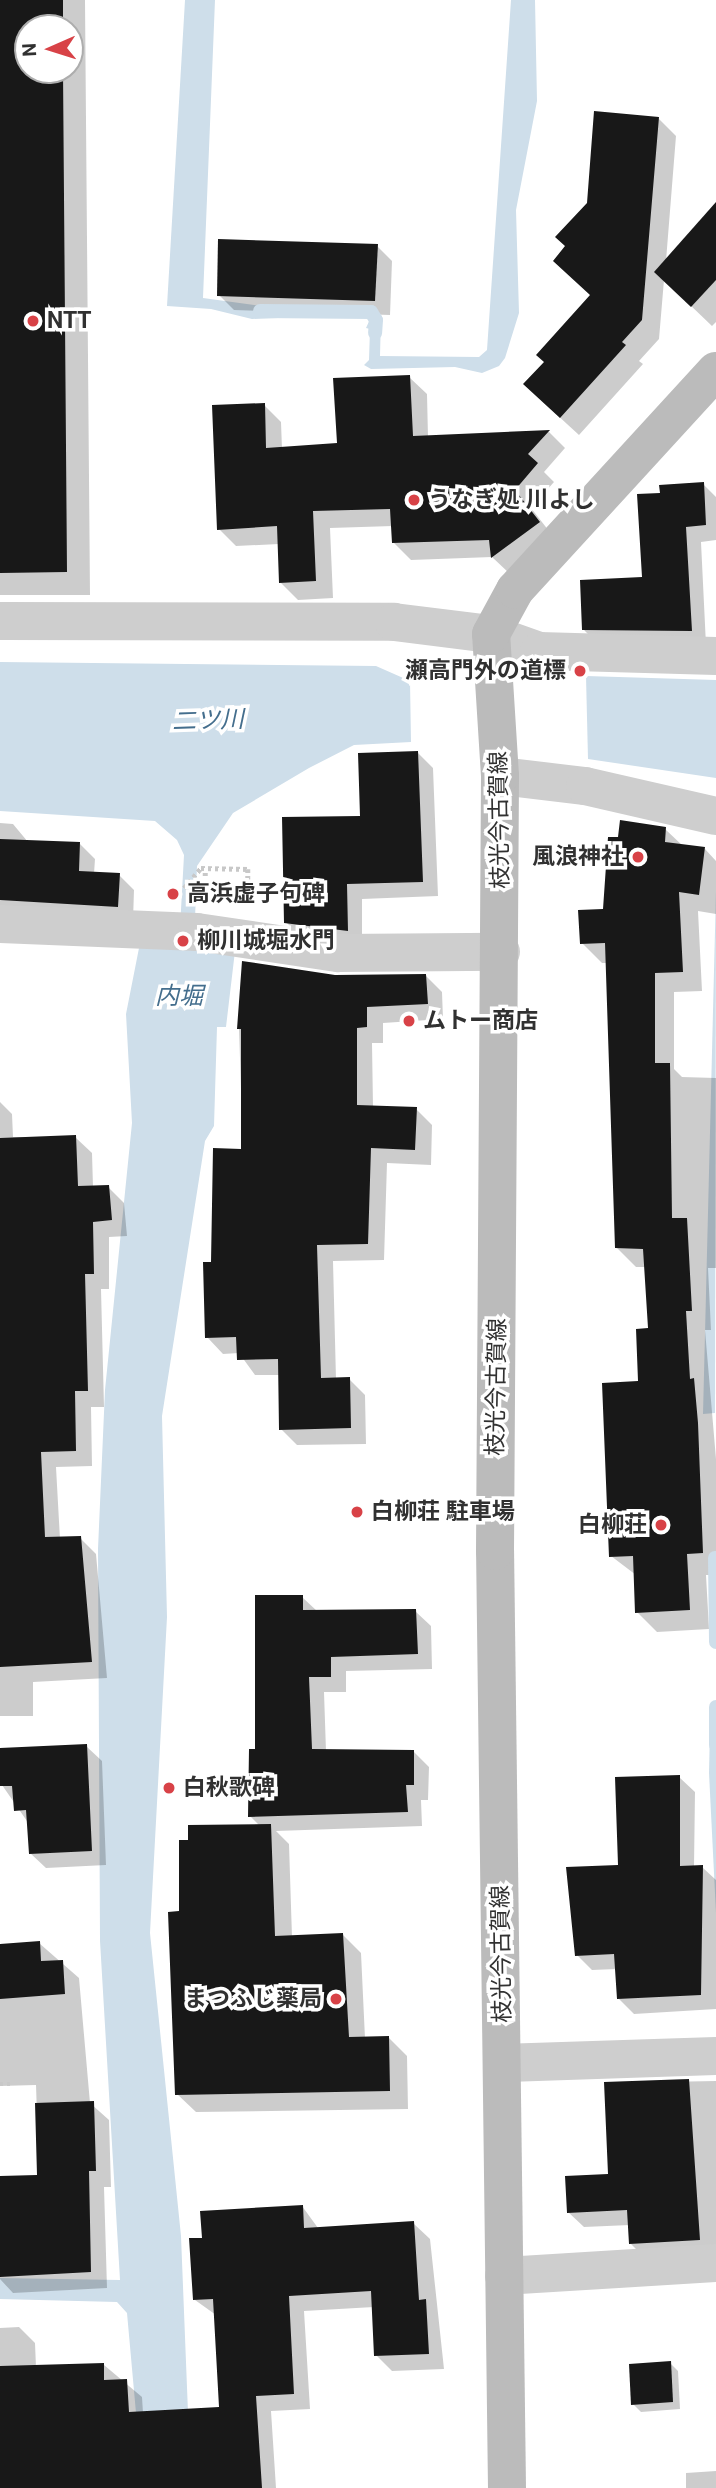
<!DOCTYPE html>
<meta charset="utf-8">
<style>
body{margin:0}
#map{position:relative;width:716px;height:2488px;overflow:hidden;background:#fff;font-family:Roboto,"Noto Sans JP",sans-serif}
div>[style]{position:absolute}
[style*='--x']{left:calc(var(--x)*1px);top:calc(var(--y)*1px);width:calc(var(--w)*1px);rotate:calc(var(--a)*1deg)}
.water>*{inset:0;background:#cedeea}
.shadow>*{inset:0;background:#0003}
.stream>*{height:14px;margin:-7px;padding:0 7px;transform-origin:7px;border-radius:7px;background:#cedeea}
.building>*{inset:0;background:#181818}
.path>*{height:4.5px;margin-top:-2.25px;transform-origin:0;background:repeating-linear-gradient(90deg,#c8c8c8 0 3.5px,transparent 0 7px)}
.minor>*{height:38px;margin:-19px;padding:0 19px;transform-origin:19px;border-radius:19px;background:#cecece}
.tertiary>*{height:38px;margin:-19px;padding:0 19px;transform-origin:19px;border-radius:19px;background:#cecece}
.secondary>*{height:38px;margin:-19px;padding:0 19px;transform-origin:19px;border-radius:19px;background:#bbb}
.dots>*{width:19px;height:19px;translate:-50% -50%;box-sizing:border-box;border:4px solid #fff;border-radius:50%}
span{translate:-50% -50%;white-space:nowrap;text-align:center;line-height:1.15;-webkit-text-stroke:7px #fff;paint-order:stroke}
.poi-label{font-size:23px;color:#313131;font-weight:700}
.left{translate:0 -50%;text-align:left}
.right{translate:-100% -50%;text-align:right}
.street-label{font-size:23px;color:#313131}
.water-label{font-size:24px;color:#446e8d;font-style:italic}
.north{position:absolute;left:14px;top:14px;width:70px;height:70px;box-sizing:border-box;background:#fff;border:2px solid #adadad;border-radius:50%;rotate:267deg;font-size:19px;font-weight:700;line-height:28px;text-align:center;color:#313131}
.north::after{content:'';display:block;margin:auto;width:24px;height:32px;background:#d84247;clip-path:polygon(50% 0,100% 100%,50% 72%,0 100%)}
</style>
<div id="map">
<div class="water">
<div style="clip-path:polygon(185px 0,215px 0,203px 298px,277px 308px,278px 318px,252px 319px,211px 309px,167px 306px)"></div>
<div style="clip-path:polygon(511px 0,535px 0,537px 101px,516px 210px,519px 313px,505px 358px,499px 366px,482px 373px,455px 367px,371px 369px,364px 365px,369px 360px,370px 329px,366px 328px,371px 317px,381px 316px,380px 356px,479px 357px,487px 350px)"></div>
<div style="clip-path:polygon(0 662px,376px 666px,410px 681px,411px 742px,354px 745px,309px 768px,233px 813px,197px 866px,194px 945px,235px 951px,226px 1027px,217px 1027px,214px 1126px,205px 1141px,162px 1416px,167px 1617px,150px 1933px,181px 2236px,191px 2488px,136px 2413px,127px 2313px,117px 2302px,0 2299px,0 2278px,120px 2280px,100px 1941px,98px 1549px,105px 1390px,132px 1123px,126px 1014px,139px 948px,179px 946px,184px 855px,177px 840px,155px 821px,0 811px)"></div>
<div style="clip-path:polygon(586px 676px,716px 680px,716px 778px,588px 759px)"></div>
<div style="clip-path:polygon(716px 891px,715px 1413px,703px 1414px)"></div>
<div style="clip-path:polygon(716px 1727px,716px 1913px,709px 1773px,710px 1727px)"></div>
</div>
<div class="shadow">
<div style="clip-path:polygon(evenodd,0 0,85px 0,90px 595px,0 595px,0 0,28px 28px,70px 28px,70px 70px,28px 70px,28px 28px)"></div>
<div style="clip-path:polygon(658px 118px,676px 136px,666px 261px,716px 240px,716px 322px,712px 326px,664px 280px,659px 339px,639px 361px,643px 364px,579px 435px,543px 402px,546px 362px,592px 296px,567px 247px,589px 204px)"></div>
<div style="clip-path:polygon(377px 246px,392px 261px,390px 315px,234px 310px,219px 295px)"></div>
<div style="clip-path:polygon(409px 377px,427px 394px,428px 437px,549px 432px,565px 448px,544px 472px,554px 482px,531px 508px,556px 540px,510px 574px,492px 557px,411px 560px,393px 542px,393px 526px,330px 528px,333px 598px,298px 600px,281px 583px,279px 544px,236px 546px,219px 529px,264px 405px,281px 422px,282px 449px,339px 445px)"></div>
<div style="clip-path:polygon(703px 484px,716px 497px,716px 540px,701px 542px,706px 645px,599px 645px,584px 630px,644px 579px,662px 495px)"></div>
<div style="clip-path:polygon(418px 753px,433px 768px,438px 896px,362px 899px,362px 945px,301px 937px,286px 922px,362px 817px)"></div>
<div style="clip-path:polygon(0 823px,13px 824px,28px 842px,80px 844px,95px 859px,94px 874px,119px 875px,134px 890px,133px 921px,0 912px)"></div>
<div style="clip-path:polygon(665px 829px,683px 846px,705px 849px,716px 861px,716px 914px,698px 911px,702px 991px,674px 992px,674px 1069px,682px 1077px,716px 1078px,716px 1268px,708px 1268px,711px 1330px,705px 1330px,716px 1459px,716px 1575px,706px 1575px,709px 1629px,657px 1632px,637px 1612px,636px 1575px,611px 1556px,650px 1330px,646px 1267px,636px 1267px,617px 1248px,607px 963px,602px 963px,582px 943px)"></div>
<div style="clip-path:polygon(335px 976px,426px 976px,442px 992px,443px 1019px,383px 1023px,383px 1043px,372px 1043px,373px 1107px,416px 1109px,432px 1125px,431px 1165px,387px 1163px,384px 1260px,333px 1261px,336px 1379px,349px 1379px,365px 1395px,366px 1444px,297px 1445px,281px 1429px,280px 1375px,255px 1375px,239px 1353px,223px 1354px,207px 1337px,213px 1264px,243px 1151px,239px 1028px)"></div>
<div style="clip-path:polygon(0 1102px,12px 1114px,13px 1137px,75px 1137px,92px 1153px,93px 1187px,108px 1187px,124px 1203px,127px 1236px,109px 1237px,109px 1289px,101px 1289px,104px 1407px,91px 1407px,92px 1466px,56px 1467px,60px 1539px,80px 1538px,96px 1554px,107px 1678px,33px 1682px,33px 1716px,0 1716px)"></div>
<div style="clip-path:polygon(302px 1597px,317px 1611px,415px 1611px,431px 1626px,432px 1669px,346px 1671px,346px 1692px,324px 1692px,326px 1751px,414px 1752px,429px 1767px,428px 1800px,421px 1800px,422px 1826px,276px 1831px,289px 1844px,292px 1937px,343px 1935px,361px 1953px,365px 2038px,389px 2038px,407px 2056px,408px 2109px,196px 2112px,177px 2094px,181px 1913px,260px 1826px,250px 1816px,256px 1751px)"></div>
<div style="clip-path:polygon(86px 1746px,102px 1761px,106px 1865px,46px 1868px,30px 1853px,29px 1824px,2px 1785px)"></div>
<div style="clip-path:polygon(679px 1777px,695px 1792px,694px 1867px,702px 1867px,716px 1880px,716px 2009px,634px 2014px,618px 1998px,617px 1969px,592px 1970px,577px 1955px)"></div>
<div style="clip-path:polygon(39px 1943px,79px 1978px,90px 2103px,109px 2120px,111px 2187px,104px 2187px,107px 2288px,13px 2293px,0 2279px,0 2178px,39px 2177px,36px 2085px,0 2086px,0 1946px)"></div>
<div style="clip-path:polygon(716px 2081px,716px 2255px,646px 2259px,631px 2244px,630px 2225px,584px 2227px,568px 2212px,610px 2176px,605px 2083px)"></div>
<div style="clip-path:polygon(302px 2206px,318px 2228px,413px 2223px,430px 2239px,444px 2369px,392px 2371px,376px 2355px,374px 2307px,304px 2311px,310px 2409px,271px 2411px,276px 2488px,0 2488px,0 2328px,19px 2327px,35px 2343px,36px 2367px,104px 2365px,142px 2397px,143px 2413px,221px 2409px,216px 2315px,195px 2300px,204px 2239px)"></div>
<div style="clip-path:polygon(670px 2363px,678px 2371px,680px 2409px,641px 2412px,633px 2404px)"></div>
<div style="clip-path:polygon(716px 2471px,716px 2488px,686px 2488px,686px 2473px)"></div>
</div>
<div class="stream">
<div style="--x:260;--y:311;--w:111;--a:0.5"></div>
<div style="--x:371;--y:312;--w:9;--a:58"></div>
<div style="--x:376;--y:320;--w:13;--a:94"></div>
<div style="--x:715;--y:1558;--w:84;--a:89.3"></div>
<div style="--x:716;--y:1707;--w:38;--a:90"></div>
</div>
<div class="building">
<div style="clip-path:polygon(0 0,63px 0,63px 28px,28px 28px,28px 70px,63px 70px,67px 572px,0 573px)"></div>
<div style="clip-path:polygon(594px 111px,659px 117px,642px 320px,622px 342px,626px 345px,560px 418px,523px 384px,544px 362px,536px 355px,590px 295px,553px 261px,565px 246px,555px 237px,587px 203px)"></div>
<div style="clip-path:polygon(716px 202px,716px 280px,691px 307px,654px 272px)"></div>
<div style="clip-path:polygon(218px 239px,378px 244px,375px 301px,217px 296px)"></div>
<div style="clip-path:polygon(410px 375px,413px 436px,550px 430px,528px 454px,538px 463px,515px 490px,540px 522px,491px 558px,489px 540px,392px 543px,390px 509px,313px 511px,316px 581px,279px 583px,277px 526px,217px 530px,212px 405px,265px 403px,266px 448px,337px 443px,333px 378px)"></div>
<div style="clip-path:polygon(704px 482px,706px 525px,686px 527px,692px 631px,582px 630px,580px 580px,642px 577px,637px 494px,660px 493px,659px 485px)"></div>
<div style="clip-path:polygon(418px 751px,423px 882px,347px 884px,348px 931px,284px 923px,282px 817px,360px 816px,358px 753px)"></div>
<div style="clip-path:polygon(620px 820px,666px 827px,665px 842px,705px 847px,699px 895px,679px 892px,683px 972px,655px 973px,655px 1063px,670px 1063px,672px 1218px,687px 1218px,692px 1311px,686px 1311px,690px 1379px,694px 1378px,698px 1423px,703px 1553px,687px 1554px,690px 1610px,635px 1613px,633px 1556px,609px 1557px,602px 1383px,638px 1381px,636px 1329px,648px 1328px,643px 1249px,615px 1248px,605px 943px,580px 944px,578px 910px,603px 909px,608px 837px,618px 837px)"></div>
<div style="clip-path:polygon(0 839px,80px 842px,79px 871px,120px 873px,118px 907px,0 900px)"></div>
<div style="clip-path:polygon(242px 961px,335px 975px,426px 974px,428px 1004px,367px 1007px,367px 1027px,357px 1028px,357px 1105px,417px 1107px,415px 1150px,371px 1148px,368px 1244px,317px 1245px,321px 1378px,350px 1377px,351px 1428px,279px 1430px,278px 1359px,237px 1360px,236px 1337px,205px 1338px,203px 1262px,211px 1262px,213px 1148px,241px 1149px,241px 1029px,237px 1029px)"></div>
<div style="clip-path:polygon(76px 1135px,78px 1186px,109px 1185px,112px 1220px,93px 1222px,94px 1274px,85px 1274px,88px 1391px,75px 1391px,76px 1451px,41px 1452px,45px 1537px,81px 1536px,92px 1662px,0 1667px,0 1138px)"></div>
<div style="clip-path:polygon(255px 1595px,303px 1595px,303px 1610px,416px 1609px,418px 1654px,331px 1657px,331px 1677px,309px 1677px,312px 1749px,414px 1750px,414px 1785px,406px 1785px,408px 1812px,248px 1817px,249px 1749px,255px 1749px)"></div>
<div style="clip-path:polygon(87px 1744px,92px 1851px,29px 1854px,26px 1810px,14px 1811px,12px 1786px,0 1786px,0 1748px)"></div>
<div style="clip-path:polygon(680px 1775px,680px 1866px,703px 1865px,701px 1995px,617px 1999px,614px 1954px,575px 1956px,566px 1867px,618px 1865px,615px 1777px)"></div>
<div style="clip-path:polygon(271px 1824px,275px 1936px,343px 1933px,349px 2037px,389px 2036px,390px 2091px,175px 2095px,168px 1912px,179px 1911px,179px 1840px,188px 1840px,188px 1825px)"></div>
<div style="clip-path:polygon(40px 1941px,41px 1961px,63px 1960px,65px 1994px,0 1999px,0 1944px)"></div>
<div style="clip-path:polygon(689px 2079px,700px 2240px,629px 2244px,627px 2210px,567px 2213px,565px 2176px,608px 2174px,604px 2082px)"></div>
<div style="clip-path:polygon(94px 2101px,96px 2171px,89px 2171px,91px 2272px,0 2277px,0 2176px,37px 2175px,35px 2103px)"></div>
<div style="clip-path:polygon(303px 2205px,304px 2228px,414px 2221px,419px 2300px,426px 2299px,429px 2354px,374px 2356px,371px 2291px,289px 2296px,294px 2394px,256px 2396px,262px 2488px,0 2488px,0 2366px,104px 2363px,104px 2380px,127px 2379px,129px 2412px,219px 2407px,213px 2299px,193px 2300px,189px 2238px,202px 2238px,200px 2211px)"></div>
<div style="clip-path:polygon(671px 2361px,673px 2402px,631px 2405px,629px 2364px)"></div>
</div>
<div class="path">
<div style="--x:552;--y:847;--w:47;--a:3.7"></div>
<div style="--x:184;--y:888;--w:26;--a:-50"></div>
<div style="--x:201;--y:868;--w:47;--a:1.2"></div>
<div style="--x:248;--y:869;--w:27;--a:90"></div>
<div style="--x:205;--y:890;--w:21;--a:-90"></div>
<div style="--x:0;--y:2084;--w:14;--a:0"></div>
</div>
<div class="minor">
<div style="--x:491;--y:634;--w:51;--a:19.5"></div>
<div style="--x:539;--y:651;--w:177;--a:1.6"></div>
<div style="--x:500;--y:776;--w:86;--a:6.7"></div>
<div style="--x:585;--y:786;--w:134;--a:12.9"></div>
<div style="--x:0;--y:924;--w:197;--a:2.3"></div>
<div style="--x:197;--y:932;--w:143;--a:8.5"></div>
<div style="--x:338;--y:953;--w:163;--a:-0.4"></div>
<div style="--x:504;--y:2063;--w:212;--a:-1.9"></div>
<div style="--x:504;--y:2276;--w:212;--a:-3.5"></div>
</div>
<div class="tertiary">
<div style="--x:0;--y:621;--w:394;--a:0.1"></div>
<div style="--x:394;--y:622;--w:98;--a:7.1"></div>
</div>
<div class="secondary">
<div style="--x:507;--y:2488;--w:937;--a:-90.73"></div>
<div style="--x:495;--y:1551;--w:775;--a:-89.63"></div>
<div style="--x:500;--y:776;--w:142;--a:-93.6"></div>
<div style="--x:491;--y:634;--w:50;--a:-61.4"></div>
<div style="--x:515;--y:590;--w:297;--a:-47.5"></div>
</div>
<div class="dots">
<div style="left:33px;top:321px;background:#d84247"></div>
<div style="left:414px;top:500px;background:#d84247"></div>
<div style="left:580px;top:671px;background:#d84247"></div>
<div style="left:638px;top:857px;background:#d84247"></div>
<div style="left:173px;top:894px;background:#d84247"></div>
<div style="left:183px;top:941px;background:#d84247"></div>
<div style="left:409px;top:1021px;background:#d84247"></div>
<div style="left:357px;top:1512px;background:#d84247"></div>
<div style="left:661px;top:1525px;background:#d84247"></div>
<div style="left:169px;top:1788px;background:#d84247"></div>
<div style="left:336px;top:1999px;background:#d84247"></div>
</div>
<div class="poi-label">
<span class="left" style="left:47px;top:321px">NTT</span>
<span class="left" style="left:428px;top:500px">うなぎ処 川よし</span>
<span class="right" style="left:566px;top:671px">瀬高門外の道標</span>
<span class="right" style="left:624px;top:857px">風浪神社</span>
<span class="left" style="left:187px;top:894px">高浜虚子句碑</span>
<span class="left" style="left:197px;top:941px">柳川城堀水門</span>
<span class="left" style="left:423px;top:1021px">ムトー商店</span>
<span class="left" style="left:371px;top:1512px">白柳荘 駐車場</span>
<span class="right" style="left:647px;top:1525px">白柳荘</span>
<span class="left" style="left:183px;top:1788px">白秋歌碑</span>
<span class="right" style="left:322px;top:1999px">まつふじ薬局</span>
</div>
<div class="street-label">
<span style="left:500px;top:820px;rotate:-91deg">枝光今古賀線</span>
<span style="left:497px;top:1387px;rotate:-89deg">枝光今古賀線</span>
<span style="left:502px;top:1954px;rotate:-91deg">枝光今古賀線</span>
</div>
<div class="water-label">
<span style="left:208px;top:721px;rotate:-2deg">二ツ川</span>
<span style="left:179px;top:997px">内堀</span>
</div>
<div class="north">N</div>
</div>
